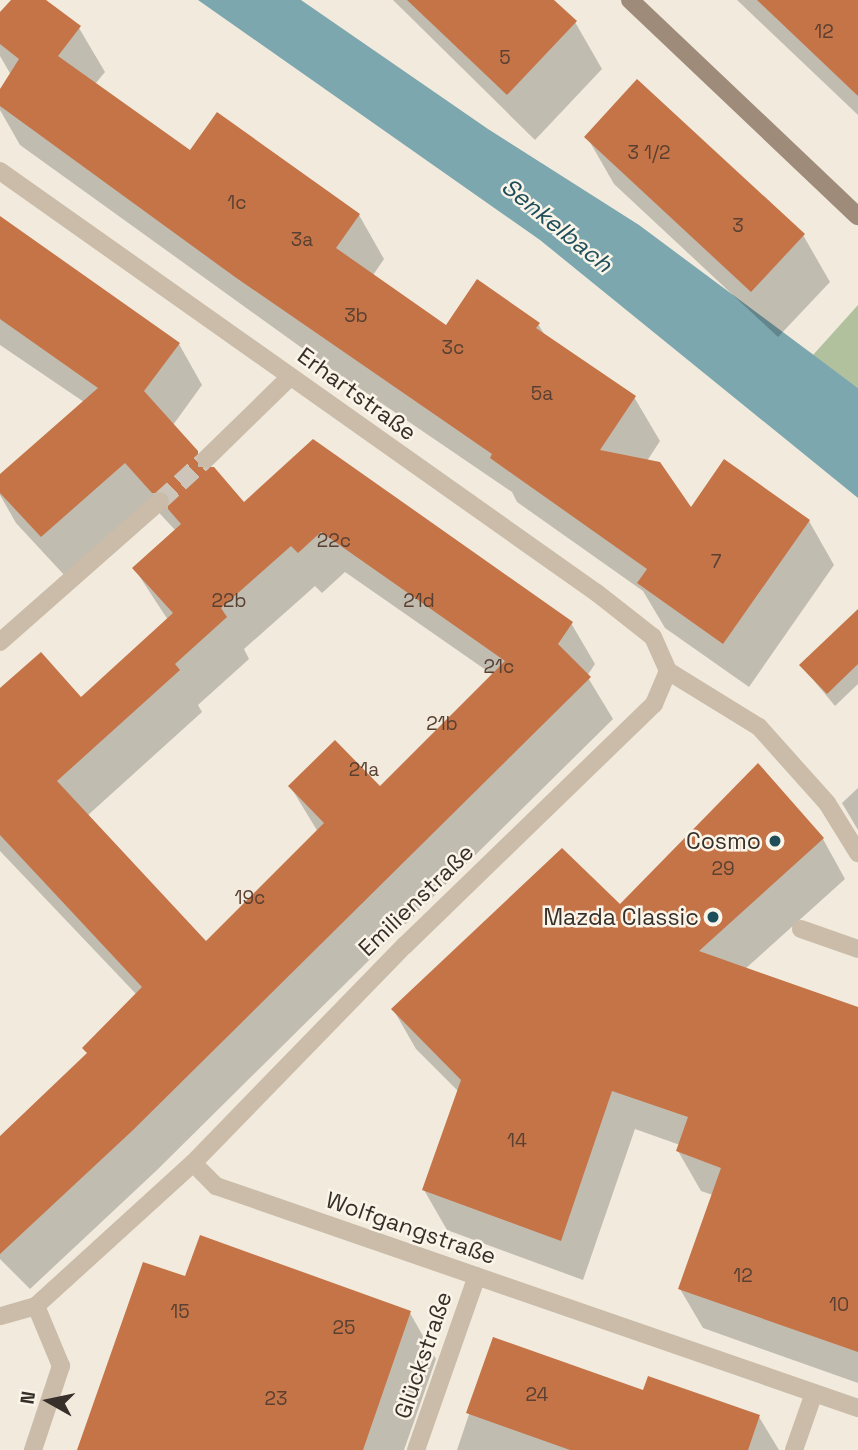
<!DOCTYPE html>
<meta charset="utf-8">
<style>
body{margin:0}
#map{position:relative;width:858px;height:1450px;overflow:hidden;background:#f2ebdd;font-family:"Space Grotesk",sans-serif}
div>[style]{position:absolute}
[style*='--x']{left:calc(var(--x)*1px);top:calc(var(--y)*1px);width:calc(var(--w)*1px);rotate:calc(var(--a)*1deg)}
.green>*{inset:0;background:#b1c19d}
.water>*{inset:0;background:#7ca7af}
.shadow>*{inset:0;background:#0003}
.building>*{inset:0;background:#c57448}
.street-tunnel>*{height:18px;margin-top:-9px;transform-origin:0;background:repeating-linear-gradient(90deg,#cdc5b9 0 18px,transparent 0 27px)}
.lane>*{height:18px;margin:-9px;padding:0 9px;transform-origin:9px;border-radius:9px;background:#cabca9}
.street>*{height:18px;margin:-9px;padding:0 9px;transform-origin:9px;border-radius:9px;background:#cabca9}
.secondary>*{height:18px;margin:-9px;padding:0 9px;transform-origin:9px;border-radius:9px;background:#9e8b7a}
.dots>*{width:19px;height:19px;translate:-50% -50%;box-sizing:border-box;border:4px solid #faf4e9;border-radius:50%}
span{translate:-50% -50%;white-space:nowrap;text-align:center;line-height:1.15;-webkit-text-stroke:5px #faf4e9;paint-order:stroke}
.number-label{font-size:19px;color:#5a4031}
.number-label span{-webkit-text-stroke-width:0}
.street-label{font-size:23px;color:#372f29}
.poi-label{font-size:23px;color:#372f29}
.right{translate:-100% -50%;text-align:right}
.water-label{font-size:24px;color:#1e4e59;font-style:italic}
.north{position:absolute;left:14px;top:1366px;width:70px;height:70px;-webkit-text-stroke:5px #faf4e9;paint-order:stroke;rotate:279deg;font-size:19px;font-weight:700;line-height:28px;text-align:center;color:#372f29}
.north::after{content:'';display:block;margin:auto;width:24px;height:32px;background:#372f29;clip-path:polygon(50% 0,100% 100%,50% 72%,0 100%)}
</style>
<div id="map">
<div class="green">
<div style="clip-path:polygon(858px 305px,858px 388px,813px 355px)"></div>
</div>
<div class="water">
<div style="clip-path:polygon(198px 0,301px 0,488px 129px,639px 225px,858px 388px,858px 498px,540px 240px)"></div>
</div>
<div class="shadow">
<div style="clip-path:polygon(13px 0,43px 0,79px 28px,105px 72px,95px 84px,191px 152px,359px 215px,384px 259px,373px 275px,447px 327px,538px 324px,546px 337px,634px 397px,660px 441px,647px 461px,691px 510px,809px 521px,834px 565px,749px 687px,665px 628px,643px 591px,517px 502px,512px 492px,327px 366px,20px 145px,0 110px,0 92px,11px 75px,0 56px,0 15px)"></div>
<div style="clip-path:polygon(393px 0,552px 0,575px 22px,602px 69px,535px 140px)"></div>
<div style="clip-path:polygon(737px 0,858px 0,858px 115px)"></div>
<div style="clip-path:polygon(587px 137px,803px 235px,830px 282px,778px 337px,614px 184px)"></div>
<div style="clip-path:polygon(evenodd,0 218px,179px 344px,202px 385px,173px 425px,207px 469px,244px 504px,571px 623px,595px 664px,587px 676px,613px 719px,156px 1171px,30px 1289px,0 1259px,0 1138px,88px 1054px,84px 1048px,137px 995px,0 851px,0 691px,81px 699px,168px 620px,134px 568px,176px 531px,150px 503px,66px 577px,16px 523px,0 495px,0 476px,84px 402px,0 345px,0 218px,345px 572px,493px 675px,379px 788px,290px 786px,318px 832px,206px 944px,87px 816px,202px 712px,198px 705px,249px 659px,244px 649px,315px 586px,322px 593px,345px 572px)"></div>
<div style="clip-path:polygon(858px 623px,858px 684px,835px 706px,801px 665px)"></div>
<div style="clip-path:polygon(858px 788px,858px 830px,842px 803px)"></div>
<div style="clip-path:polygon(823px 839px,845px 879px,745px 969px,858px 1009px,858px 1383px,703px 1328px,680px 1289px,713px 1195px,701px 1191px,678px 1151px,680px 1145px,635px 1129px,583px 1280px,447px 1230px,424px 1190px,459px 1092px,416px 1049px,393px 1009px,620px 906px)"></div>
<div style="clip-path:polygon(186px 1278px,410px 1313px,436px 1359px,404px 1450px,80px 1450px)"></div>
<div style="clip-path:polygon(494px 1340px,645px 1392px,759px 1417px,779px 1450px,457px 1450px)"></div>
</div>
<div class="building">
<div style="clip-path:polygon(11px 0,46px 0,81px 26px,58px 56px,190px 150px,217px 112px,360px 214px,336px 248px,446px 325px,477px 279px,540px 323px,536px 328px,636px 396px,600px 450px,660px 462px,691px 507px,724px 459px,810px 520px,723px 644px,637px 583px,647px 569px,490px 458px,492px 454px,235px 277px,0 106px,0 89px,19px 59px,0 44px,0 12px)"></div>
<div style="clip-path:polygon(407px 0,554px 0,577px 21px,507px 95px)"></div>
<div style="clip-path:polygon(757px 0,858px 0,858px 96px)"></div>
<div style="clip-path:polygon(637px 79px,805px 234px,751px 292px,584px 137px)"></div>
<div style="clip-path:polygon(evenodd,0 216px,180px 343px,144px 391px,198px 451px,198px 467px,214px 467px,244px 502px,313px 439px,573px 622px,558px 644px,591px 677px,132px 1131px,0 1254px,0 1136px,87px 1053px,82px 1048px,142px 987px,0 835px,0 688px,41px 652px,81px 697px,173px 613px,132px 568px,181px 524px,168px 509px,168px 493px,152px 493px,125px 463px,41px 537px,0 493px,0 474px,98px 388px,0 319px,0 216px,321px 532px,505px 661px,380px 786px,335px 740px,288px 786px,324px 823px,206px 941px,57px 781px,180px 670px,175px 664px,227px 617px,221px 608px,291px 546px,298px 553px,321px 532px)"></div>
<div style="clip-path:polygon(858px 609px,858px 664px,827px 694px,799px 665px)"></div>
<div style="clip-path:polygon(758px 763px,824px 838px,699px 951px,858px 1007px,858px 1352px,678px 1289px,721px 1168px,676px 1151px,688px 1117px,612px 1091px,561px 1241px,422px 1190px,461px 1080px,391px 1009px,562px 848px,620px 904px)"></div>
<div style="clip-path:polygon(200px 1235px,411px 1311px,363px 1450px,77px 1450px,143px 1262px,185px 1276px)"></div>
<div style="clip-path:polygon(493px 1337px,643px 1390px,648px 1376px,760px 1415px,748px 1450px,570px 1450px,466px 1413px)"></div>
</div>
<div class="street-tunnel">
<div style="--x:160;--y:501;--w:62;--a:-42.4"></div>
</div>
<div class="lane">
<div style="--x:668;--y:671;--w:107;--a:31.6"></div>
<div style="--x:759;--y:727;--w:102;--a:48.2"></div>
<div style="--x:827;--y:803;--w:59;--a:58.2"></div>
<div style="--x:801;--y:929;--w:60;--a:19.3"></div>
</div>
<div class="street">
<div style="--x:0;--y:171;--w:731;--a:35.26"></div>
<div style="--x:597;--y:593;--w:71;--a:38.2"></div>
<div style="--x:653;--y:637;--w:37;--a:66"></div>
<div style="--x:668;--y:671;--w:36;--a:113"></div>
<div style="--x:654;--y:704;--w:347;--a:135.9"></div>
<div style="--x:405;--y:945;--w:304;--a:134.2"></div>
<div style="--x:193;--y:1163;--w:212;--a:137.7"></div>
<div style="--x:36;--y:1306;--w:37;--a:164"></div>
<div style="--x:206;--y:459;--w:117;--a:-44.3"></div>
<div style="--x:0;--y:642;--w:213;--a:-41.4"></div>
<div style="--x:193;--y:1163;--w:33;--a:45"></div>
<div style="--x:216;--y:1186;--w:679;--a:19.08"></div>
<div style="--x:33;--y:1450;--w:89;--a:-71.6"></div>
<div style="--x:61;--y:1366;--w:65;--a:-112.6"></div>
<div style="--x:416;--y:1450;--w:184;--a:-70.7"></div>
<div style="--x:794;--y:1450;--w:60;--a:-70.7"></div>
</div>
<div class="secondary">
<div style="--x:630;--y:0;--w:314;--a:43.5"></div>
</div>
<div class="dots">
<div style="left:775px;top:841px;background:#1e4e59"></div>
<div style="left:713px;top:917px;background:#1e4e59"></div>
</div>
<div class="number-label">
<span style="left:824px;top:32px">12</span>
<span style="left:505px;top:58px">5</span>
<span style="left:649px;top:153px">3 1/2</span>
<span style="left:237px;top:203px">1c</span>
<span style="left:738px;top:226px">3</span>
<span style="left:302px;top:240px">3a</span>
<span style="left:356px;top:316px">3b</span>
<span style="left:453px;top:348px">3c</span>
<span style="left:542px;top:394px">5a</span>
<span style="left:334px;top:541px">22c</span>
<span style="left:716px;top:562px">7</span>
<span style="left:229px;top:601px">22b</span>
<span style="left:419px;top:601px">21d</span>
<span style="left:499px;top:667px">21c</span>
<span style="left:442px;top:724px">21b</span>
<span style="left:364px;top:770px">21a</span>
<span style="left:723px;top:869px">29</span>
<span style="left:250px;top:898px">19c</span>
<span style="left:517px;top:1141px">14</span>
<span style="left:743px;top:1276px">12</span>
<span style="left:839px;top:1305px">10</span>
<span style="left:180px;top:1312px">15</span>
<span style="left:344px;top:1328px">25</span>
<span style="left:537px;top:1395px">24</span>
<span style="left:276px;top:1399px">23</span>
</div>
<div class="street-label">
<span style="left:357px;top:394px;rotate:36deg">Erhartstraße</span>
<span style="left:416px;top:900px;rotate:-44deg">Emilienstraße</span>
<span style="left:411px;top:1228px;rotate:19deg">Wolfgangstraße</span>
<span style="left:423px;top:1355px;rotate:-71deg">Glückstraße</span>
</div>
<div class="poi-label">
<span class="right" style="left:761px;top:841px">Cosmo</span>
<span class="right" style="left:699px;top:917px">Mazda Classic</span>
</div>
<div class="water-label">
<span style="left:557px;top:225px;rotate:39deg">Senkelbach</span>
</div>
<div class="north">N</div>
</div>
